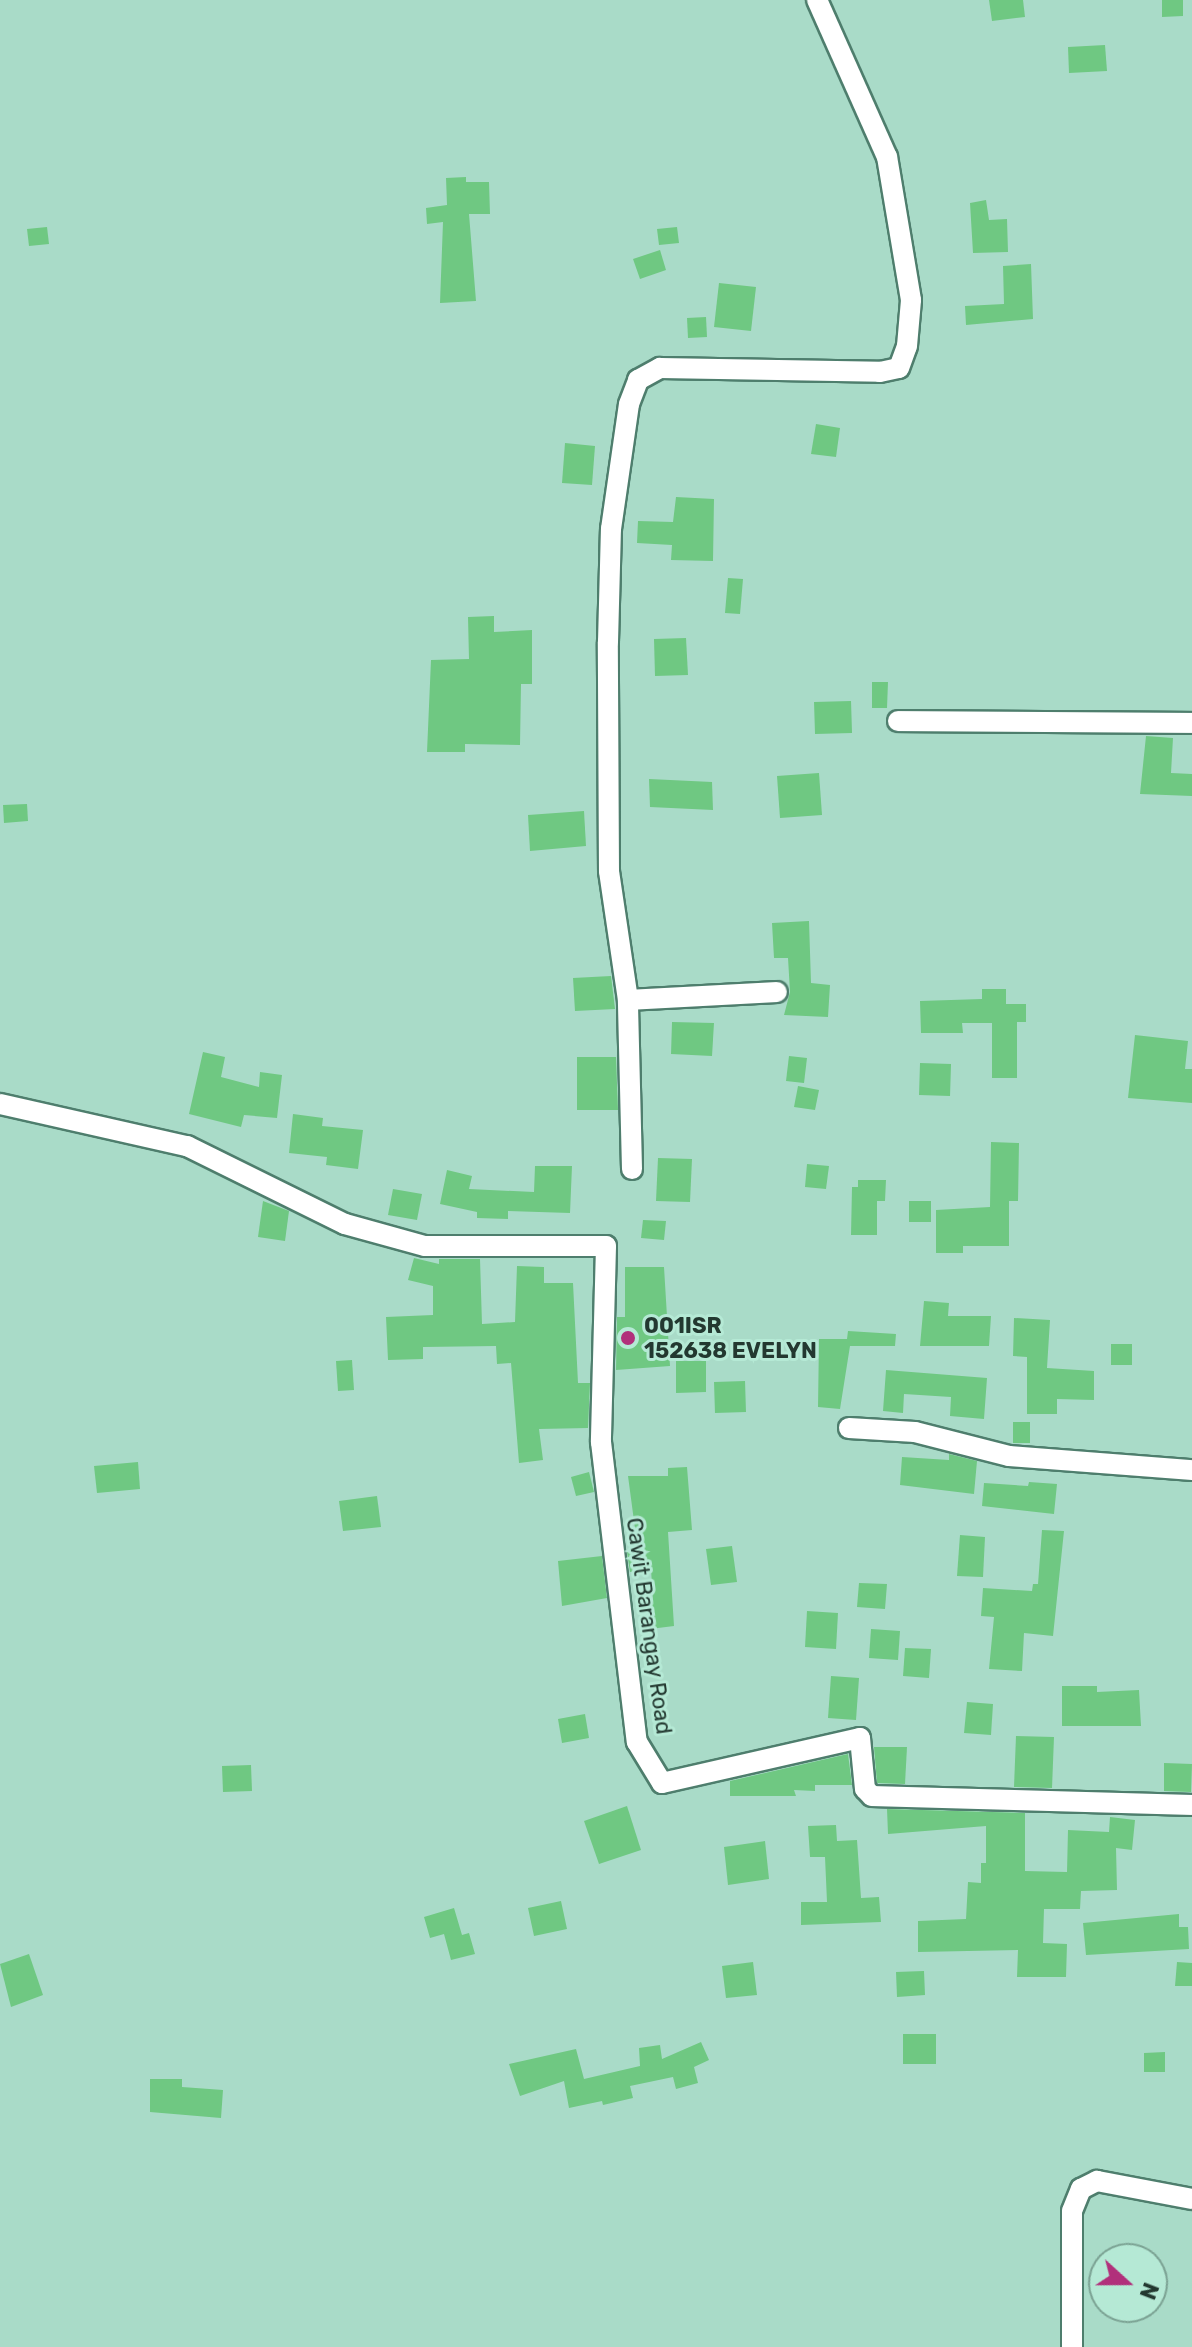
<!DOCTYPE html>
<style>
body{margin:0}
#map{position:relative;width:1192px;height:2347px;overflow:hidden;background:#a9dbc8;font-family:Rubik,sans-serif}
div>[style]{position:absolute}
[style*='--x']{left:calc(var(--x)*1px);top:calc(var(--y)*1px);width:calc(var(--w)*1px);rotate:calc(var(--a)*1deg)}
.building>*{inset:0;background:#6fc882}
.roads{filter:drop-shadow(2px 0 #4e7e6d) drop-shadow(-2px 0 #4e7e6d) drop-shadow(0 2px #4e7e6d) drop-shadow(0 -2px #4e7e6d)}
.minor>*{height:20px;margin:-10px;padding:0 10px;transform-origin:10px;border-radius:10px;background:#fff}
.dots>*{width:22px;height:22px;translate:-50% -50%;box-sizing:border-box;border:4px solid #b5e9d5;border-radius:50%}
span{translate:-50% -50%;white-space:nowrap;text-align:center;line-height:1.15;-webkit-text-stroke:6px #b5e9d5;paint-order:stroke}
.poi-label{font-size:22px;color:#233830;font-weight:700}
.left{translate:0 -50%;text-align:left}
.street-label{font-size:22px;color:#233830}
.north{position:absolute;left:1088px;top:2243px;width:80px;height:80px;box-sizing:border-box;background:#b5e9d5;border:2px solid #7ba293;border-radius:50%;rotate:111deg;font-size:22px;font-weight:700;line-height:32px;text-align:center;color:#233830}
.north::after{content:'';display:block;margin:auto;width:28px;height:36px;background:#b1307b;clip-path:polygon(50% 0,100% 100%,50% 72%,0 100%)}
</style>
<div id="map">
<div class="building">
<div style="clip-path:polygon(989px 0,1023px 0,1025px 17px,992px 21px)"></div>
<div style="clip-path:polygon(1162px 0,1183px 0,1183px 16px,1162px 17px)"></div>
<div style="clip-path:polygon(1105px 45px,1107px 71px,1069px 73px,1068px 47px)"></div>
<div style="clip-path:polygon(466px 177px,466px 182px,489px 182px,490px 214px,469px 214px,476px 301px,440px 303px,443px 222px,427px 224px,426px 208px,447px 205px,446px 178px)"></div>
<div style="clip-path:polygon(986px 200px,989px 220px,1007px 219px,1008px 252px,973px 253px,970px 203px)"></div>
<div style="clip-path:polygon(47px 227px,49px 244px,29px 246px,27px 229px)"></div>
<div style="clip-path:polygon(677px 227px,679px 243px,659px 245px,657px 229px)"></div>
<div style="clip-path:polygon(660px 250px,666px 270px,640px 279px,633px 259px)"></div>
<div style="clip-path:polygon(1031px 264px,1033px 319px,966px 325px,965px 306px,1004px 304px,1003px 266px)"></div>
<div style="clip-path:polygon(719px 283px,756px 287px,751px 331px,714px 327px)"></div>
<div style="clip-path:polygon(706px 317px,707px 337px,688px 338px,687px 318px)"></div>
<div style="clip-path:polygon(816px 424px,840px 428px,836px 457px,811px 454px)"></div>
<div style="clip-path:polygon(565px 443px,595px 446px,592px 485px,562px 483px)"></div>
<div style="clip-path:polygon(676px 497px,714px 499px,713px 561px,671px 560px,672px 545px,637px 543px,638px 521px,673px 522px)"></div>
<div style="clip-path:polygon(728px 578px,743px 579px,740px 614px,725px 613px)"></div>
<div style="clip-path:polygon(494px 616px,494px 632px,532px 630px,532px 684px,521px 684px,520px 745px,465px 744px,465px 752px,427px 752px,431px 660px,469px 659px,468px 617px)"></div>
<div style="clip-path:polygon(686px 638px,688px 675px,655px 676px,654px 639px)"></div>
<div style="clip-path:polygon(872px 682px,888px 682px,887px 708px,872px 708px)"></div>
<div style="clip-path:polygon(851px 701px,852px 733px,815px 734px,814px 702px)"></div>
<div style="clip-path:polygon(1146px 736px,1173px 738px,1171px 773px,1192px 774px,1192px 796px,1140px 794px)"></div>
<div style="clip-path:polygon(819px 773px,822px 815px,780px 818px,777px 776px)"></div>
<div style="clip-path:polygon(649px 779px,712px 782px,713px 810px,650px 807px)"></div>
<div style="clip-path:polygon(27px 804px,28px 821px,4px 823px,3px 805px)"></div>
<div style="clip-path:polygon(584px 811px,586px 846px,530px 851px,528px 815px)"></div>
<div style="clip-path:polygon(809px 921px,811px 983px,830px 985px,828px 1017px,784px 1015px,790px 992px,788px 958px,774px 958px,772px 923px)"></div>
<div style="clip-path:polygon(611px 976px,615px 1009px,575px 1011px,573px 978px)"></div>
<div style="clip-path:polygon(982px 989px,1006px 989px,1006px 1004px,1026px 1004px,1026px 1022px,1017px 1022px,1017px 1078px,992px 1078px,992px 1023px,962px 1023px,963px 1033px,921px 1033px,920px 1001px,982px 999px)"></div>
<div style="clip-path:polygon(672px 1022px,714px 1023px,712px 1056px,671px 1054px)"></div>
<div style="clip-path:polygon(1135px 1035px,1188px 1041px,1185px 1069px,1192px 1069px,1192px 1103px,1128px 1098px)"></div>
<div style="clip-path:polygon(203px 1052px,225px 1057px,221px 1077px,259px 1087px,260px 1072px,282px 1075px,277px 1118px,244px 1115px,241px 1127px,189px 1114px)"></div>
<div style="clip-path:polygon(789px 1056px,807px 1058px,804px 1083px,786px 1081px)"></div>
<div style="clip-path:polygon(577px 1057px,616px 1057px,618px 1110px,577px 1110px)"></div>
<div style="clip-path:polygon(920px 1063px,951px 1064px,950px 1096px,919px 1095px)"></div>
<div style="clip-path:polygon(798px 1086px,819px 1090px,815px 1110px,794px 1107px)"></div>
<div style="clip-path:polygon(293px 1114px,323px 1118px,322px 1126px,363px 1130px,358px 1169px,326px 1165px,327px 1157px,289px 1153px)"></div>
<div style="clip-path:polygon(991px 1142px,1019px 1143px,1018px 1201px,1009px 1201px,1009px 1246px,963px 1246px,963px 1253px,936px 1253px,936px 1210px,990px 1207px)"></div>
<div style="clip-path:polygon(658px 1158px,692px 1159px,690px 1202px,656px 1201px)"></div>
<div style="clip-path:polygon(807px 1164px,829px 1166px,826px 1189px,805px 1187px)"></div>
<div style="clip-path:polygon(535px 1166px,572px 1166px,570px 1213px,508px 1211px,508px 1219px,477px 1218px,477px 1212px,440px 1204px,447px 1170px,472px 1176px,469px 1189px,534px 1192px)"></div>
<div style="clip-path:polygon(858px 1180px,886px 1180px,885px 1201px,877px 1201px,877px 1235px,851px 1235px,852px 1187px,858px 1187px)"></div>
<div style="clip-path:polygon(393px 1189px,422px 1194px,417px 1220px,388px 1215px)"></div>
<div style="clip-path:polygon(263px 1201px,289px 1211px,285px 1241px,258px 1237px)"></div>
<div style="clip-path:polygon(909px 1201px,931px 1201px,931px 1222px,909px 1222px)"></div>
<div style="clip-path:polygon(643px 1220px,666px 1221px,664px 1240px,641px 1238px)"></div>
<div style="clip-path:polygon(414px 1258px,439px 1264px,439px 1259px,480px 1259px,482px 1324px,515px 1322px,517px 1266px,544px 1267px,544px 1283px,573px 1283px,578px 1383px,590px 1383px,588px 1428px,539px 1429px,543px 1460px,519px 1463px,511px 1363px,497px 1364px,496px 1346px,423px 1347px,423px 1359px,388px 1360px,386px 1317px,433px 1315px,433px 1286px,408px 1280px)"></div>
<div style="clip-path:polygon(625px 1267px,664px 1267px,670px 1366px,616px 1370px,617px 1317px,625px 1317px)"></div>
<div style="clip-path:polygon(924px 1301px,949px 1303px,948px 1316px,991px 1316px,989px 1346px,920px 1346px)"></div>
<div style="clip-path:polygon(1014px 1318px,1050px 1320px,1047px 1368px,1094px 1371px,1094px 1400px,1057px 1399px,1057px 1414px,1027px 1414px,1027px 1357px,1013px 1356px)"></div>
<div style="clip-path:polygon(848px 1331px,896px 1334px,895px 1346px,850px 1346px,840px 1409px,818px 1407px,819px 1339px,847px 1339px)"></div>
<div style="clip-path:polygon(1111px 1344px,1132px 1344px,1132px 1365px,1111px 1365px)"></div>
<div style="clip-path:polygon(352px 1360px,354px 1390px,338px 1391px,336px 1361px)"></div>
<div style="clip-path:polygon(676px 1361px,706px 1361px,706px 1392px,676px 1393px)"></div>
<div style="clip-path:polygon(886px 1370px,987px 1378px,984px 1419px,950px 1416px,951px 1397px,904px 1394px,903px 1413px,883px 1411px)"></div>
<div style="clip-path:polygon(745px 1381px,746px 1412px,715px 1413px,714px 1382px)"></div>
<div style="clip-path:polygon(1013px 1422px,1030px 1422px,1030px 1443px,1013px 1443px)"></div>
<div style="clip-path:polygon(949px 1454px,977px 1461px,974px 1494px,900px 1485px,902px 1457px,949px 1460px)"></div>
<div style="clip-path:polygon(138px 1462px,140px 1489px,97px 1493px,94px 1466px)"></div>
<div style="clip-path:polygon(687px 1467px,692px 1530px,668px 1532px,674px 1626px,650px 1629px,646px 1602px,653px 1601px,651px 1569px,630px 1572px,627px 1552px,638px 1551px,628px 1476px,668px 1476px,668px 1468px)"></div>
<div style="clip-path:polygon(589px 1472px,594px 1492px,576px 1496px,571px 1477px)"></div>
<div style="clip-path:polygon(1029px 1482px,1057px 1484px,1054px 1514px,982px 1506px,984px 1483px,1028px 1486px)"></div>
<div style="clip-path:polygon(377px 1496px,381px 1527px,343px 1531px,339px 1501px)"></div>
<div style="clip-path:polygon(1042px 1530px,1064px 1531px,1053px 1636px,1024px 1633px,1022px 1671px,989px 1669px,994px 1617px,981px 1616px,983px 1588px,1032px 1591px,1033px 1584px,1038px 1584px)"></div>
<div style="clip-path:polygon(960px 1535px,985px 1537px,983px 1577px,957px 1576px)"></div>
<div style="clip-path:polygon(732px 1546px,737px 1582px,711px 1585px,706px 1549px)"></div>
<div style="clip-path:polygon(602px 1556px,607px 1598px,562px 1606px,558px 1561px)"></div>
<div style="clip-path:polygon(859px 1583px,887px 1584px,885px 1609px,857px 1607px)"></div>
<div style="clip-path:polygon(807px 1611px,838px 1613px,836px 1649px,805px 1647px)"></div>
<div style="clip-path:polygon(871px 1629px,900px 1631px,898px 1660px,869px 1658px)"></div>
<div style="clip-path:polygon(905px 1648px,931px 1649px,929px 1678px,903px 1676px)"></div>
<div style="clip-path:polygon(831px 1676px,859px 1678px,856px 1720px,828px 1718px)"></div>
<div style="clip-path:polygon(1062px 1686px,1097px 1686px,1097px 1692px,1139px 1690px,1141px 1726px,1062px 1726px)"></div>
<div style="clip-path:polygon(967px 1702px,993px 1704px,991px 1735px,964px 1733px)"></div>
<div style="clip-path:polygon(585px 1714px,589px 1738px,562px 1743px,558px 1719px)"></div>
<div style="clip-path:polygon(1016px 1736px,1054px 1737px,1052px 1788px,1014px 1787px)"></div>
<div style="clip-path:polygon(874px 1747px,907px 1747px,905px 1784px,877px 1783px)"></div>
<div style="clip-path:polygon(848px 1754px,852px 1785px,815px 1785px,815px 1791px,794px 1790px,796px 1796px,730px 1796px,730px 1781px)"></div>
<div style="clip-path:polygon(1164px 1763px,1192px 1764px,1191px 1792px,1164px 1791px)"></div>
<div style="clip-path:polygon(251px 1765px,252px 1791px,223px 1792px,222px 1766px)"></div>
<div style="clip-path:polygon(627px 1806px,641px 1850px,599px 1864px,584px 1821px)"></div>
<div style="clip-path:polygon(887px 1809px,1025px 1813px,1025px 1871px,1067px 1872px,1068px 1830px,1109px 1832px,1110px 1817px,1135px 1820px,1132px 1850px,1116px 1848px,1117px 1890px,1081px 1891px,1080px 1909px,1044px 1909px,1043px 1943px,1067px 1944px,1066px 1977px,1017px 1977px,1018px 1950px,918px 1952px,918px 1921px,966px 1919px,968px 1882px,981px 1883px,981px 1863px,986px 1863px,986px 1826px,888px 1834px)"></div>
<div style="clip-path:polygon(836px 1825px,837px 1841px,857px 1840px,861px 1898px,879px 1897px,881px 1922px,801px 1925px,801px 1902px,827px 1902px,825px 1857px,810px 1857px,808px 1826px)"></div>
<div style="clip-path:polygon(765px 1841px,769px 1879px,728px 1885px,724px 1847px)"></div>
<div style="clip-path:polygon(561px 1901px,567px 1929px,534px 1936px,528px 1908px)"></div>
<div style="clip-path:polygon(454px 1908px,462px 1935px,469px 1933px,475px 1954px,451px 1960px,444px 1934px,430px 1938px,424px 1917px)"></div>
<div style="clip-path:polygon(1179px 1914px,1179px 1927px,1188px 1927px,1189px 1949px,1086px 1955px,1083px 1923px)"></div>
<div style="clip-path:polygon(29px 1954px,43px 1995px,11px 2007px,0 1964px)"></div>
<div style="clip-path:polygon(753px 1962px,757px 1995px,726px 1998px,722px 1966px)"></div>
<div style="clip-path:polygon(1177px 1962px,1192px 1963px,1192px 1986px,1175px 1986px)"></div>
<div style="clip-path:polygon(924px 1971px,925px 1995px,897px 1997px,896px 1972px)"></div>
<div style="clip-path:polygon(903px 2034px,936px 2034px,936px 2064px,903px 2064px)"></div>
<div style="clip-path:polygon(701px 2042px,709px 2060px,694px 2067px,698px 2083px,676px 2089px,673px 2077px,630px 2086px,633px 2098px,603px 2105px,602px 2101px,569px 2108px,564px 2081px,520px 2096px,509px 2064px,576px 2049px,584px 2079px,640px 2066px,639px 2048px,660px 2045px,662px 2059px)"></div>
<div style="clip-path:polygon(1165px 2052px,1165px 2072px,1144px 2072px,1144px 2053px)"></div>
<div style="clip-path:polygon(150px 2079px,182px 2079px,182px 2087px,223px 2090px,221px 2118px,150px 2112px)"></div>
</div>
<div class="roads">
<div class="minor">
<div style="--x:898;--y:721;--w:294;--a:0.4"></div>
<div style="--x:628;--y:1000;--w:149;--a:-3.1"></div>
<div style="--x:0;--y:1104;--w:192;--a:12.7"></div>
<div style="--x:187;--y:1146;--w:176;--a:26.3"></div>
<div style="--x:345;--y:1224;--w:83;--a:15.4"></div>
<div style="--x:425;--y:1246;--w:181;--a:0"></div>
<div style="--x:606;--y:1246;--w:196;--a:91.5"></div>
<div style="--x:601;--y:1442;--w:302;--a:83.2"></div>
<div style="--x:637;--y:1742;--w:48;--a:58.6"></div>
<div style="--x:662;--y:1783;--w:203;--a:-12.8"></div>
<div style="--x:860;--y:1738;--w:51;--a:84.4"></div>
<div style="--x:865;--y:1789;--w:10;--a:45"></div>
<div style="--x:872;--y:1796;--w:320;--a:1.6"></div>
<div style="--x:632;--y:1169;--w:169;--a:-91.4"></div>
<div style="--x:628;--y:1000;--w:130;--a:-98.4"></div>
<div style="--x:609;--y:871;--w:229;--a:-90.3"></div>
<div style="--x:608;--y:642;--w:113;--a:-88.5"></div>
<div style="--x:611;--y:529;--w:126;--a:-81.8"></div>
<div style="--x:629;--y:404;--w:26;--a:-69"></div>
<div style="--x:638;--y:380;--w:25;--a:-29"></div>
<div style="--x:660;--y:368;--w:220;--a:1"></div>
<div style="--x:880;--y:372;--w:19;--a:-12"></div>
<div style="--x:899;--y:368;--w:23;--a:-70"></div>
<div style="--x:907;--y:346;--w:46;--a:-85"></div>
<div style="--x:911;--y:300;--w:145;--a:-99.5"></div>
<div style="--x:887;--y:157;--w:172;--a:-114"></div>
<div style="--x:849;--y:1428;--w:66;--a:3.5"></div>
<div style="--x:915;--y:1432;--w:97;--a:14.3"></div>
<div style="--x:1009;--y:1456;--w:184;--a:4.4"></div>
<div style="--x:1072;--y:2347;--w:136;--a:-90"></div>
<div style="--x:1072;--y:2211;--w:24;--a:-68"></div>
<div style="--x:1081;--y:2189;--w:18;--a:-27"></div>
<div style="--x:1097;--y:2181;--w:97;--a:10.7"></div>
</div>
</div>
<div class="dots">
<div style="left:628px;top:1338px;background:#b1307b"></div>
</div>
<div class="poi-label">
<span class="left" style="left:644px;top:1338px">001ISR<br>152638 EVELYN</span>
</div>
<div class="street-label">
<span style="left:649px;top:1626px;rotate:82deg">Cawit Barangay Road</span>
</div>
<div class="north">N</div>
</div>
